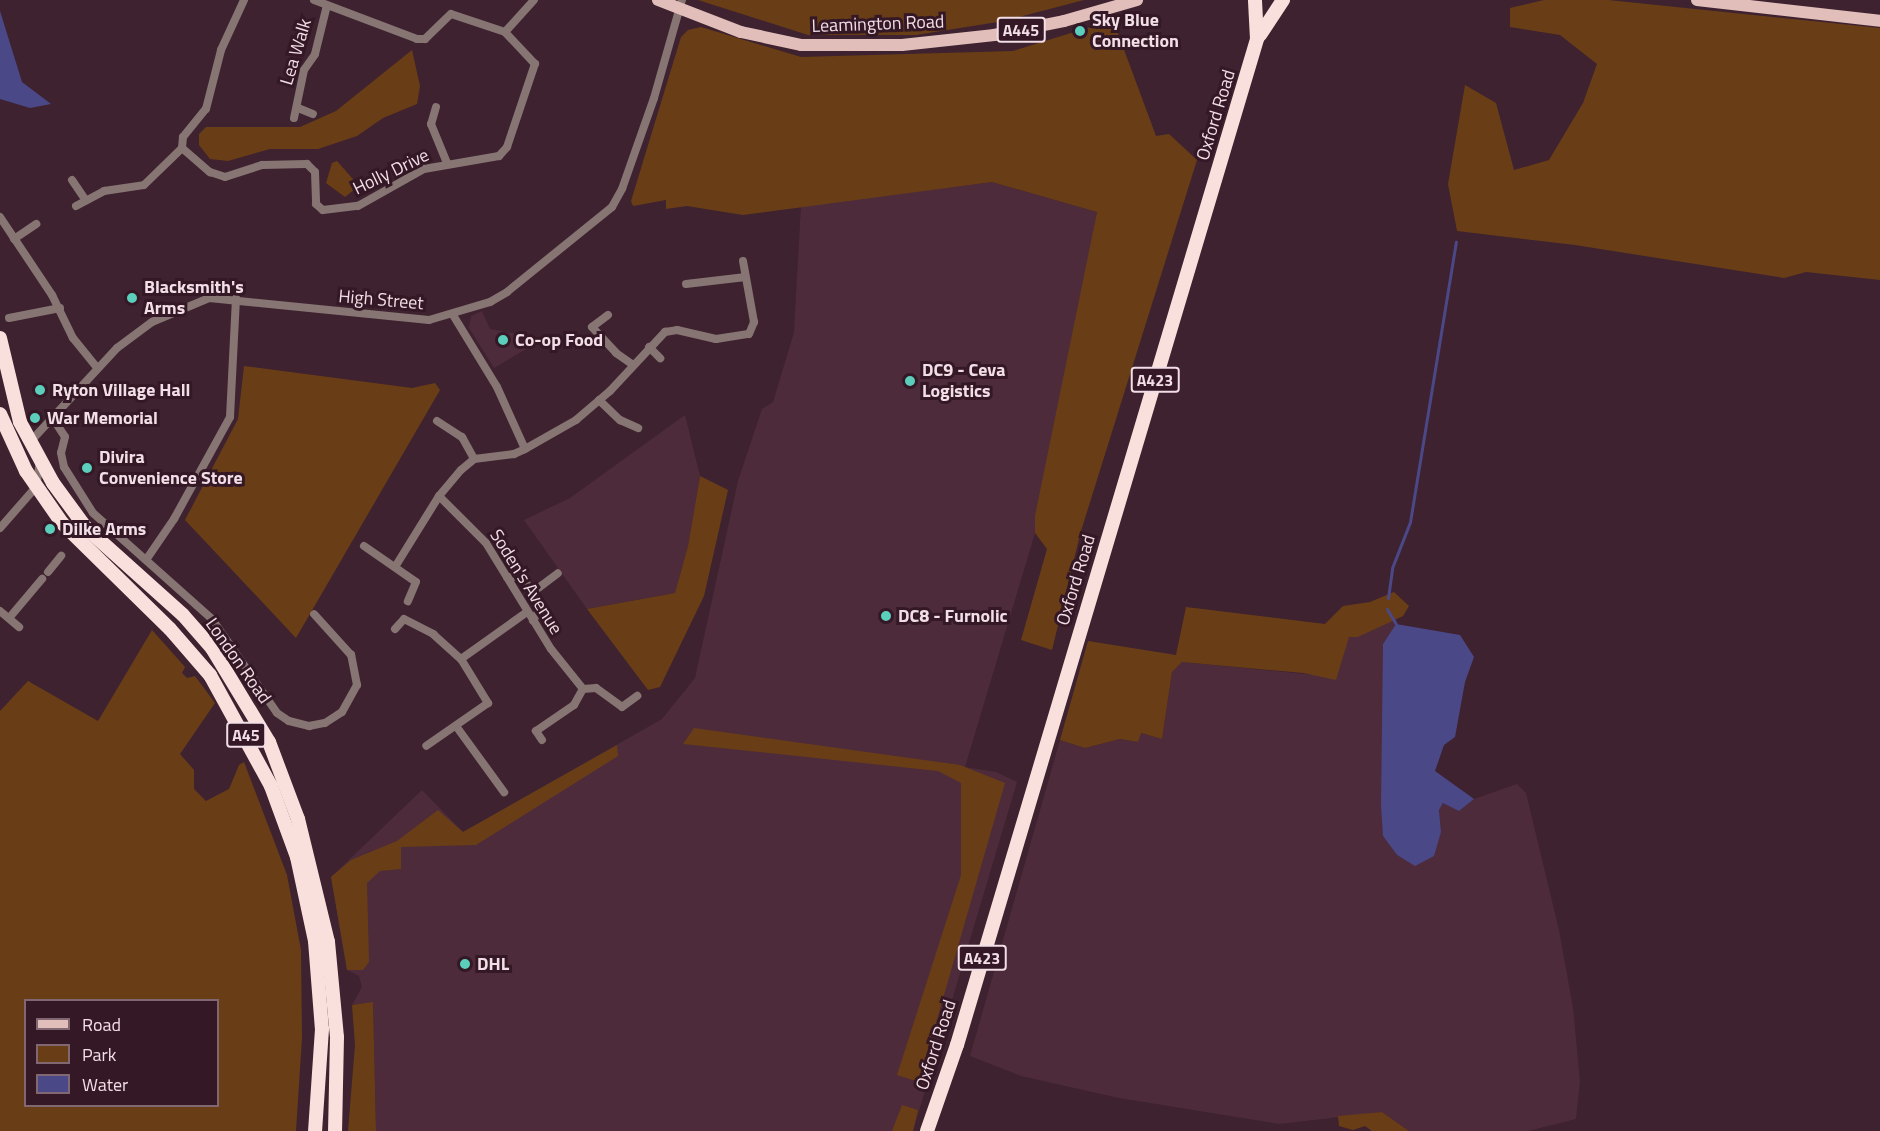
<!DOCTYPE html>
<style>
body{margin:0}
#map{position:relative;width:1880px;height:1131px;overflow:hidden;background:#3e222f;font-family:"Titillium Web",sans-serif}
div>[style]{position:absolute}
[style*='--x']{left:calc(var(--x)*1px);top:calc(var(--y)*1px);width:calc(var(--w)*1px);rotate:calc(var(--a)*1deg)}
.built>*{inset:0;background:#4d2b3a}
.green>*{inset:0;background:#693e16}
.water>*{inset:0;background:#4b4888}
.stream>*{height:3px;margin:-1.5px;padding:0 1.5px;transform-origin:1.5px;border-radius:1.5px;background:#4b4888}
.street>*{height:8px;margin:-4px;padding:0 4px;transform-origin:4px;border-radius:4px;background:#867573}
.primary>*{height:12px;margin:-6px;padding:0 6px;transform-origin:6px;border-radius:6px;background:#e1beba}
.highway>*{height:14px;margin:-7px;padding:0 7px;transform-origin:7px;border-radius:7px;background:#f9e0dc}
.dots>*{width:16px;height:16px;translate:-50% -50%;box-sizing:border-box;border:3px solid #341825;border-radius:50%}
span{translate:-50% -50%;white-space:nowrap;text-align:center;line-height:1.15;-webkit-text-stroke:6px #341825;paint-order:stroke}
.shield-label span{padding:2px 4px;background:#341825;border:2px solid;border-radius:4px;-webkit-text-stroke-width:0}
.shield-label{font-size:16px;color:#f2dee6;font-weight:700}
.poi-label{font-size:18px;color:#f2dee6;font-weight:700}
.left{translate:0 -50%;text-align:left}
.street-label{font-size:18px;color:#f2dee6}
.legend{position:absolute;left:24px;top:999px;width:195px;height:108px;box-sizing:border-box;background:#341825;border:2px solid #806772;margin:0;padding:8px 10px;list-style:none;font-size:18px;color:#f2dee6}
.legend li{display:flex;align-items:center;gap:12px;height:30px}
.legend b{width:30px;border:2px solid #806772}
</style>
<div id="map">
<div class="built">
<div style="clip-path:polygon(992px 182px,1097px 212px,1035px 533px,965px 767px,996px 772px,1017px 782px,913px 1131px,376px 1131px,373px 1003px,352px 1005px,362px 987px,359px 976px,347px 970px,331px 877px,422px 790px,463px 832px,662px 719px,695px 678px,738px 481px,762px 409px,773px 402px,794px 332px,801px 206px)"></div>
<div style="clip-path:polygon(482px 311px,490px 329px,517px 334px,528px 348px,494px 368px,469px 328px,471px 316px)"></div>
<div style="clip-path:polygon(685px 415px,700px 476px,688px 546px,675px 593px,587px 609px,524px 520px,570px 498px)"></div>
<div style="clip-path:polygon(1394px 619px,1396px 624px,1383px 644px,1383px 836px,1397px 855px,1414px 865px,1441px 832px,1439px 810px,1444px 802px,1459px 811px,1474px 799px,1517px 784px,1526px 793px,1559px 930px,1573px 1008px,1580px 1081px,1576px 1119px,1528px 1131px,1409px 1131px,1382px 1112px,1279px 1124px,1119px 1098px,1021px 1076px,970px 1056px,1060px 740px,1085px 748px,1120px 739px,1138px 742px,1140px 733px,1162px 739px,1172px 672px,1182px 662px,1315px 675px,1349px 637px,1358px 637px)"></div>
</div>
<div class="green">
<div style="clip-path:polygon(698px 0,1084px 0,1004px 21px,916px 35px,808px 35px)"></div>
<div style="clip-path:polygon(1544px 0,1608px 0,1880px 28px,1880px 280px,1806px 272px,1784px 278px,1575px 245px,1457px 231px,1448px 184px,1465px 85px,1496px 103px,1514px 170px,1549px 160px,1583px 103px,1597px 64px,1560px 35px,1510px 27px,1510px 8px)"></div>
<div style="clip-path:polygon(1113px 20px,1156px 136px,1169px 134px,1197px 160px,1081px 531px,1052px 650px,1021px 640px,1047px 549px,1035px 533px,1035px 516px,1097px 212px,992px 182px,743px 215px,687px 206px,666px 209px,666px 200px,633px 206px,631px 201px,681px 37px,688px 30px,701px 27px,801px 57px,1013px 51px)"></div>
<div style="clip-path:polygon(412px 50px,420px 86px,417px 104px,383px 118px,357px 136px,318px 149px,270px 149px,228px 161px,210px 159px,199px 145px,199px 134px,206px 127px,300px 127px,336px 111px)"></div>
<div style="clip-path:polygon(337px 161px,359px 186px,345px 197px,326px 183px,332px 163px)"></div>
<div style="clip-path:polygon(244px 366px,412px 388px,435px 383px,440px 390px,296px 638px,185px 520px,238px 419px)"></div>
<div style="clip-path:polygon(700px 476px,728px 490px,704px 596px,660px 687px,648px 690px,587px 609px,675px 593px,688px 546px)"></div>
<div style="clip-path:polygon(1394px 592px,1409px 606px,1403px 616px,1358px 637px,1349px 637px,1336px 680px,1303px 673px,1182px 662px,1172px 672px,1162px 739px,1141px 733px,1138px 742px,1120px 739px,1085px 748px,1060px 740px,1088px 641px,1176px 655px,1186px 607px,1325px 624px,1343px 606px,1370px 602px)"></div>
<div style="clip-path:polygon(evenodd,152px 630px,185px 667px,182px 673px,187px 678px,195px 676px,215px 703px,180px 754px,194px 770px,194px 789px,206px 801px,229px 789px,239px 765px,244px 762px,287px 875px,301px 950px,302px 1038px,296px 1131px,0 1131px,0 711px,28px 681px,98px 721px,152px 630px,218px 1000px,218px 1106px,26px 1106px,26px 1000px,218px 1000px)"></div>
<div style="clip-path:polygon(694px 728px,960px 765px,1005px 783px,919px 1082px,897px 1075px,961px 875px,961px 783px,938px 771px,683px 744px)"></div>
<div style="clip-path:polygon(617px 745px,618px 756px,476px 845px,401px 847px,401px 869px,380px 871px,367px 883px,369px 962px,363px 970px,347px 970px,331px 877px,351px 860px,397px 841px,438px 810px,463px 832px)"></div>
<div style="clip-path:polygon(373px 1002px,376px 1131px,348px 1131px,355px 1045px,352px 1005px)"></div>
<div style="clip-path:polygon(902px 1105px,918px 1110px,913px 1131px,892px 1131px)"></div>
<div style="clip-path:polygon(1382px 1112px,1409px 1131px,1372px 1131px,1365px 1126px,1353px 1130px,1339px 1126px,1338px 1116px)"></div>
</div>
<div class="water">
<div style="clip-path:polygon(0 11px,22px 82px,51px 104px,30px 108px,0 99px)"></div>
<div style="clip-path:polygon(1396px 624px,1460px 635px,1474px 657px,1465px 682px,1455px 737px,1444px 745px,1435px 771px,1474px 799px,1459px 811px,1443px 803px,1439px 810px,1441px 832px,1434px 856px,1415px 866px,1397px 855px,1383px 836px,1381px 805px,1383px 644px)"></div>
</div>
<div class="stream">
<div style="--x:1388;--y:598;--w:30;--a:-82"></div>
<div style="--x:1392;--y:568;--w:49;--a:-68.6"></div>
<div style="--x:1410;--y:522;--w:284;--a:-80.7"></div>
<div style="--x:1387;--y:609;--w:17;--a:59"></div>
</div>
<div class="street">
<div style="--x:314;--y:0;--w:110;--a:20.7"></div>
<div style="--x:417;--y:39;--w:8;--a:0"></div>
<div style="--x:425;--y:39;--w:36;--a:-44"></div>
<div style="--x:451;--y:14;--w:57;--a:18.4"></div>
<div style="--x:436;--y:107;--w:18;--a:106"></div>
<div style="--x:431;--y:124;--w:42;--a:67.7"></div>
<div style="--x:298;--y:108;--w:16;--a:22"></div>
<div style="--x:294;--y:118;--w:49;--a:-78.2"></div>
<div style="--x:304;--y:70;--w:19;--a:-55"></div>
<div style="--x:315;--y:54;--w:50;--a:-76.2"></div>
<div style="--x:182;--y:148;--w:37;--a:41"></div>
<div style="--x:210;--y:172;--w:16;--a:18"></div>
<div style="--x:225;--y:177;--w:39;--a:-18"></div>
<div style="--x:262;--y:165;--w:45;--a:-1.3"></div>
<div style="--x:307;--y:164;--w:11;--a:45"></div>
<div style="--x:315;--y:172;--w:32;--a:88"></div>
<div style="--x:316;--y:204;--w:9;--a:41"></div>
<div style="--x:323;--y:210;--w:35;--a:-7"></div>
<div style="--x:358;--y:206;--w:76;--a:-29.3"></div>
<div style="--x:424;--y:169;--w:76;--a:-9.8"></div>
<div style="--x:499;--y:156;--w:12;--a:-48"></div>
<div style="--x:507;--y:147;--w:88;--a:-71.4"></div>
<div style="--x:535;--y:64;--w:44;--a:-133.2"></div>
<div style="--x:505;--y:32;--w:43;--a:-47.8"></div>
<div style="--x:182;--y:148;--w:11;--a:-85"></div>
<div style="--x:183;--y:137;--w:36;--a:-51"></div>
<div style="--x:206;--y:109;--w:61;--a:-75.7"></div>
<div style="--x:221;--y:50;--w:55;--a:-65.3"></div>
<div style="--x:72;--y:180;--w:23;--a:56"></div>
<div style="--x:76;--y:206;--w:32;--a:-28"></div>
<div style="--x:104;--y:191;--w:40;--a:-8.5"></div>
<div style="--x:144;--y:185;--w:53;--a:-44.2"></div>
<div style="--x:0;--y:217;--w:94;--a:56.3"></div>
<div style="--x:52;--y:295;--w:48;--a:64"></div>
<div style="--x:73;--y:338;--w:38;--a:51"></div>
<div style="--x:14;--y:239;--w:27;--a:-34"></div>
<div style="--x:686;--y:284;--w:60;--a:-6.7"></div>
<div style="--x:453;--y:315;--w:84;--a:58.6"></div>
<div style="--x:497;--y:387;--w:68;--a:65.7"></div>
<div style="--x:525;--y:449;--w:59;--a:-29.6"></div>
<div style="--x:576;--y:420;--w:45;--a:-40.5"></div>
<div style="--x:610;--y:391;--w:81;--a:-47"></div>
<div style="--x:665;--y:332;--w:12;--a:-9"></div>
<div style="--x:677;--y:330;--w:40;--a:13"></div>
<div style="--x:716;--y:339;--w:33;--a:-9"></div>
<div style="--x:749;--y:334;--w:13;--a:-67"></div>
<div style="--x:754;--y:322;--w:62;--a:-100.2"></div>
<div style="--x:608;--y:315;--w:20;--a:143"></div>
<div style="--x:592;--y:327;--w:35;--a:47"></div>
<div style="--x:616;--y:353;--w:21;--a:35"></div>
<div style="--x:9;--y:318;--w:52;--a:-11.1"></div>
<div style="--x:649;--y:347;--w:16;--a:45"></div>
<div style="--x:599;--y:400;--w:29;--a:44"></div>
<div style="--x:620;--y:420;--w:20;--a:24"></div>
<div style="--x:54;--y:420;--w:20;--a:57"></div>
<div style="--x:65;--y:437;--w:16;--a:104"></div>
<div style="--x:61;--y:453;--w:14;--a:78"></div>
<div style="--x:64;--y:467;--w:54;--a:57.8"></div>
<div style="--x:93;--y:513;--w:159;--a:41.7"></div>
<div style="--x:212;--y:619;--w:114;--a:55.3"></div>
<div style="--x:277;--y:713;--w:14;--a:34"></div>
<div style="--x:289;--y:721;--w:21;--a:14"></div>
<div style="--x:309;--y:726;--w:16;--a:-11"></div>
<div style="--x:325;--y:723;--w:20;--a:-33"></div>
<div style="--x:342;--y:712;--w:31;--a:-61"></div>
<div style="--x:357;--y:685;--w:31;--a:-101"></div>
<div style="--x:351;--y:655;--w:55;--a:-132.1"></div>
<div style="--x:437;--y:421;--w:30;--a:33"></div>
<div style="--x:462;--y:437;--w:25;--a:61"></div>
<div style="--x:30;--y:442;--w:128;--a:-47.2"></div>
<div style="--x:117;--y:348;--w:44;--a:-36.6"></div>
<div style="--x:152;--y:322;--w:62;--a:-22.8"></div>
<div style="--x:209;--y:298;--w:221;--a:5.7"></div>
<div style="--x:429;--y:320;--w:64;--a:-16.4"></div>
<div style="--x:490;--y:302;--w:20;--a:-30"></div>
<div style="--x:507;--y:292;--w:135;--a:-39"></div>
<div style="--x:612;--y:207;--w:21;--a:-61"></div>
<div style="--x:622;--y:189;--w:96;--a:-70.6"></div>
<div style="--x:654;--y:98;--w:102;--a:-74.1"></div>
<div style="--x:439;--y:496;--w:66;--a:45"></div>
<div style="--x:486;--y:543;--w:124;--a:58.5"></div>
<div style="--x:551;--y:649;--w:51;--a:51.3"></div>
<div style="--x:0;--y:528;--w:55;--a:-48.7"></div>
<div style="--x:36;--y:487;--w:24;--a:-81"></div>
<div style="--x:364;--y:546;--w:63;--a:34.7"></div>
<div style="--x:416;--y:582;--w:21;--a:113"></div>
<div style="--x:146;--y:560;--w:50;--a:-55.7"></div>
<div style="--x:174;--y:519;--w:116;--a:-61.2"></div>
<div style="--x:230;--y:417;--w:119;--a:-87.1"></div>
<div style="--x:395;--y:567;--w:84;--a:-58.2"></div>
<div style="--x:439;--y:496;--w:34;--a:-50"></div>
<div style="--x:461;--y:470;--w:17;--a:-40"></div>
<div style="--x:474;--y:459;--w:40;--a:-7.1"></div>
<div style="--x:514;--y:454;--w:12;--a:-24"></div>
<div style="--x:48;--y:572;--w:21;--a:-51"></div>
<div style="--x:507;--y:577;--w:14;--a:0"></div>
<div style="--x:521;--y:577;--w:19;--a:51"></div>
<div style="--x:533;--y:592;--w:17;--a:62"></div>
<div style="--x:541;--y:607;--w:16;--a:120"></div>
<div style="--x:533;--y:592;--w:31;--a:-37"></div>
<div style="--x:0;--y:611;--w:25;--a:40"></div>
<div style="--x:10;--y:617;--w:50;--a:-49.9"></div>
<div style="--x:395;--y:629;--w:13;--a:-48"></div>
<div style="--x:404;--y:619;--w:33;--a:27"></div>
<div style="--x:433;--y:634;--w:38;--a:42"></div>
<div style="--x:461;--y:659;--w:52;--a:58.5"></div>
<div style="--x:488;--y:703;--w:75;--a:145.3"></div>
<div style="--x:461;--y:659;--w:81;--a:-35.5"></div>
<div style="--x:456;--y:726;--w:82;--a:54"></div>
<div style="--x:542;--y:740;--w:11;--a:-124"></div>
<div style="--x:536;--y:731;--w:46;--a:-34.4"></div>
<div style="--x:574;--y:705;--w:18;--a:-61"></div>
<div style="--x:583;--y:689;--w:13;--a:-4"></div>
<div style="--x:596;--y:688;--w:32;--a:36"></div>
<div style="--x:622;--y:707;--w:19;--a:-36"></div>
</div>
<div class="primary">
<div style="--x:658;--y:0;--w:89;--a:21.1"></div>
<div style="--x:741;--y:32;--w:61;--a:12.2"></div>
<div style="--x:801;--y:45;--w:101;--a:0"></div>
<div style="--x:902;--y:45;--w:93;--a:-6.2"></div>
<div style="--x:994;--y:35;--w:71;--a:-11.3"></div>
<div style="--x:1064;--y:21;--w:76;--a:-16"></div>
<div style="--x:1697;--y:0;--w:184;--a:6.5"></div>
</div>
<div class="highway">
<div style="--x:1260;--y:35;--w:42;--a:-56.7"></div>
<div style="--x:0;--y:338;--w:86;--a:76.6"></div>
<div style="--x:20;--y:422;--w:69;--a:61.6"></div>
<div style="--x:53;--y:483;--w:56;--a:53.7"></div>
<div style="--x:86;--y:528;--w:130;--a:41.9"></div>
<div style="--x:183;--y:615;--w:44;--a:48.7"></div>
<div style="--x:212;--y:648;--w:110;--a:58.8"></div>
<div style="--x:269;--y:742;--w:82;--a:69.4"></div>
<div style="--x:298;--y:819;--w:127;--a:76.3"></div>
<div style="--x:328;--y:942;--w:95;--a:84.6"></div>
<div style="--x:337;--y:1037;--w:94;--a:91.2"></div>
<div style="--x:0;--y:414;--w:63;--a:65.5"></div>
<div style="--x:26;--y:471;--w:63;--a:55.3"></div>
<div style="--x:62;--y:523;--w:151;--a:44.5"></div>
<div style="--x:170;--y:629;--w:61;--a:49"></div>
<div style="--x:210;--y:675;--w:127;--a:61.2"></div>
<div style="--x:271;--y:786;--w:76;--a:69.9"></div>
<div style="--x:297;--y:857;--w:86;--a:77.9"></div>
<div style="--x:315;--y:941;--w:88;--a:85.5"></div>
<div style="--x:322;--y:1029;--w:102;--a:93.9"></div>
<div style="--x:927;--y:1131;--w:91;--a:-70.8"></div>
<div style="--x:957;--y:1045;--w:1050;--a:-73.39"></div>
<div style="--x:1257;--y:39;--w:39;--a:-93"></div>
</div>
<div class="dots">
<div style="left:1080px;top:31px;background:#5bcebc"></div>
<div style="left:132px;top:298px;background:#5bcebc"></div>
<div style="left:503px;top:340px;background:#5bcebc"></div>
<div style="left:910px;top:381px;background:#5bcebc"></div>
<div style="left:40px;top:390px;background:#5bcebc"></div>
<div style="left:35px;top:418px;background:#5bcebc"></div>
<div style="left:87px;top:468px;background:#5bcebc"></div>
<div style="left:50px;top:529px;background:#5bcebc"></div>
<div style="left:886px;top:616px;background:#5bcebc"></div>
<div style="left:465px;top:964px;background:#5bcebc"></div>
</div>
<div class="shield-label">
<span style="left:1021px;top:30px">A445</span>
<span style="left:1155px;top:380px">A423</span>
<span style="left:246px;top:735px">A45</span>
<span style="left:982px;top:958px">A423</span>
</div>
<div class="poi-label">
<span class="left" style="left:1092px;top:31px">Sky Blue<br>Connection</span>
<span class="left" style="left:144px;top:298px">Blacksmith's<br>Arms</span>
<span class="left" style="left:515px;top:340px">Co-op Food</span>
<span class="left" style="left:922px;top:381px">DC9 - Ceva<br>Logistics</span>
<span class="left" style="left:52px;top:390px">Ryton Village Hall</span>
<span class="left" style="left:47px;top:418px">War Memorial</span>
<span class="left" style="left:99px;top:468px">Divira<br>Convenience Store</span>
<span class="left" style="left:62px;top:529px">Dilke Arms</span>
<span class="left" style="left:898px;top:616px">DC8 - Furnolic</span>
<span class="left" style="left:477px;top:964px">DHL</span>
</div>
<div class="street-label">
<span style="left:878px;top:24px;rotate:-2deg">Leamington Road</span>
<span style="left:296px;top:52px;rotate:-73deg">Lea Walk</span>
<span style="left:1216px;top:115px;rotate:-73deg">Oxford Road</span>
<span style="left:391px;top:172px;rotate:-26deg">Holly Drive</span>
<span style="left:381px;top:300px;rotate:5deg">High Street</span>
<span style="left:1076px;top:580px;rotate:-73deg">Oxford Road</span>
<span style="left:526px;top:582px;rotate:58deg">Soden's Avenue</span>
<span style="left:238px;top:661px;rotate:55deg">London Road</span>
<span style="left:936px;top:1045px;rotate:-72deg">Oxford Road</span>
</div>
<ul class="legend">
<li><b style="height:8px;background:#e1beba"></b>Road</li>
<li><b style="height:16px;background:#693e16"></b>Park</li>
<li><b style="height:16px;background:#4b4888"></b>Water</li>
</ul>
</div>
